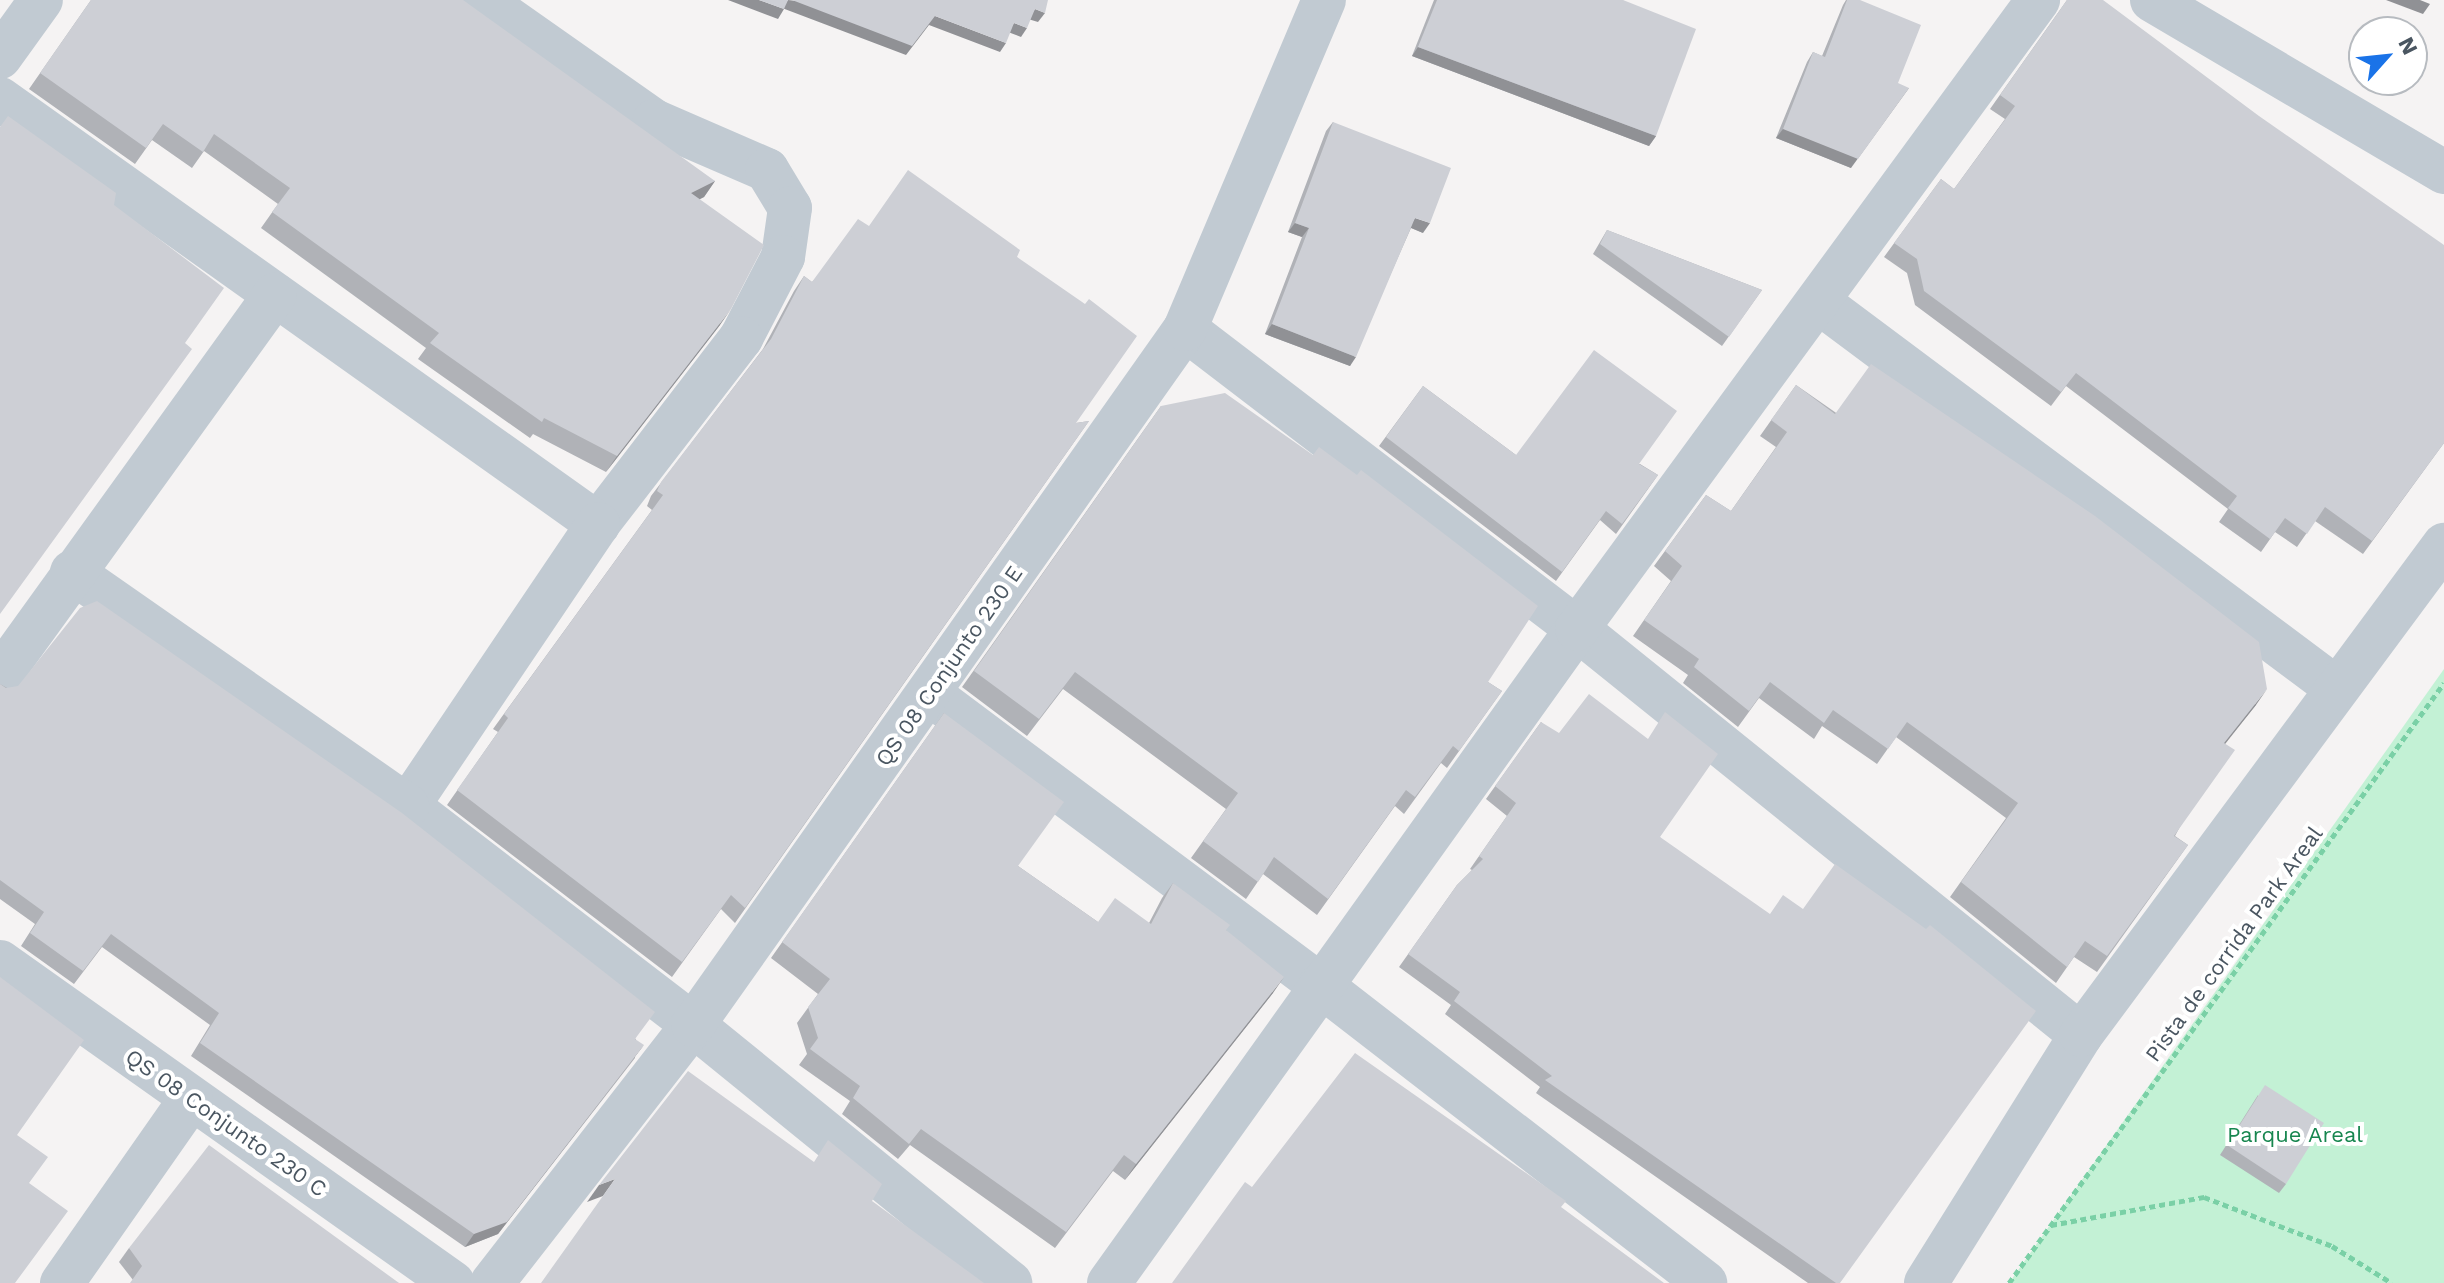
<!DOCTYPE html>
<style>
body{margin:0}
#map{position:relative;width:2444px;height:1283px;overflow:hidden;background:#f5f3f3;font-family:"Work Sans",sans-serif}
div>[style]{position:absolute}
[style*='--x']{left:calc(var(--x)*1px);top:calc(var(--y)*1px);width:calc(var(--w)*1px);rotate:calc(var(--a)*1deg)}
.green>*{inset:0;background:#c3f1d5}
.path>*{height:5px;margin-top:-2.5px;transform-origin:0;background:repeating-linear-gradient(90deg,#7ad0a6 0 6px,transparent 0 10px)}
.street>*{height:44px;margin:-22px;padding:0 22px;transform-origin:22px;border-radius:22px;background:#c1cad2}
.wall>*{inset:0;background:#b0b2b7}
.shaded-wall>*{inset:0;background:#909195}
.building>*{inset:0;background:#cdcfd5}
span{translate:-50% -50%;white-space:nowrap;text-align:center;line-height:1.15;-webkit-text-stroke:8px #fff;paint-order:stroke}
.street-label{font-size:22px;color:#4a5661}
.park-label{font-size:22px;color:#17864f}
.north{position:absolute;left:2348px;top:16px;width:80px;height:80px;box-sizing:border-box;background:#fff;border:2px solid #b7bbc0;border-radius:50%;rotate:63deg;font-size:22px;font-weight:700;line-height:32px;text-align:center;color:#4a5661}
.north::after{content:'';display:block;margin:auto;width:28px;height:36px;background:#1a73e8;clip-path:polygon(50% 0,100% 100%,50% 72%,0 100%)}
</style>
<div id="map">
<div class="green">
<div style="clip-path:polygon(2444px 669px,2444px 1283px,2009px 1283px,2050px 1225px)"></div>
</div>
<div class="path">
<div style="--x:2051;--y:1225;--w:156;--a:-10.4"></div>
<div style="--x:2204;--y:1197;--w:137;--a:20.9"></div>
<div style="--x:2332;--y:1246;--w:70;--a:31.7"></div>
<div style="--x:2009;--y:1283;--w:741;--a:-54.06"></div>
</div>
<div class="street">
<div style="--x:482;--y:0;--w:210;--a:35.1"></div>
<div style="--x:654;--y:121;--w:123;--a:23.4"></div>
<div style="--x:767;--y:170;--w:44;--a:58.8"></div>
<div style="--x:790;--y:208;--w:49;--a:98.1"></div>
<div style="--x:783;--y:257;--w:91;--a:117.4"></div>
<div style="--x:741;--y:338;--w:235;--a:127.6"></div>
<div style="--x:2152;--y:0;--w:339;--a:30.5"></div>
<div style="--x:0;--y:57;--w:70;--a:-54.3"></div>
<div style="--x:0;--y:99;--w:734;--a:35.4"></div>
<div style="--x:598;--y:524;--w:340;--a:124"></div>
<div style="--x:408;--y:806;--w:359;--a:37.5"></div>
<div style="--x:693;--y:1025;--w:409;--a:39.1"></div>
<div style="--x:1820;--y:303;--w:642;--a:36.71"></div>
<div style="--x:1185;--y:329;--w:494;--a:37.4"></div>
<div style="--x:1577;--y:629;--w:647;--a:38.85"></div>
<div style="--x:72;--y:572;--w:409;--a:34.9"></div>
<div style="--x:0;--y:676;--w:470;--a:-54.2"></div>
<div style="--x:931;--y:695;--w:485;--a:36.7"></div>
<div style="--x:1320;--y:985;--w:487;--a:37.7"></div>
<div style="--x:0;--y:962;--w:555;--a:35.32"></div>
<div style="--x:62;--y:1283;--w:225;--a:-55"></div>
<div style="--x:492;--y:1283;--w:327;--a:-52.1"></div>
<div style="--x:693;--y:1025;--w:852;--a:-54.74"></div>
<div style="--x:1185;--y:329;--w:357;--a:-67.1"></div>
<div style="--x:1109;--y:1283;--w:804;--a:-54.41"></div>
<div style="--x:1577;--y:629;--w:780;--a:-53.76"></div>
<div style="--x:1926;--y:1283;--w:292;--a:-58"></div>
<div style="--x:2081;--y:1035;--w:610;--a:-53.47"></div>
</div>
<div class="wall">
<div style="clip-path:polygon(91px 0,715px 181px,704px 197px,700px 199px,720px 325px,606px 472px,533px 434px,530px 438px,418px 359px,426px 348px,261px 228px,278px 204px,204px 151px,192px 168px,152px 140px,135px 164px,29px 89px)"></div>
<div style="clip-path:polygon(1434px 0,1623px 0,1656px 136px,1649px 146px,1412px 56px)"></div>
<div style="clip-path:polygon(1846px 0,1860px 0,1851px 168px,1776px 138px,1807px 62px,1813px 52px,1822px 56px,1843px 5px)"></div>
<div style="clip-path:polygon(2067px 0,2444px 443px,2363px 554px,2315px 521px,2297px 547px,2275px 532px,2261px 552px,2219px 522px,2228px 509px,2066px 386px,2051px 406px,1915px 305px,1907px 273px,1884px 257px,1941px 179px,1954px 189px,2005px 119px,1990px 109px)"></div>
<div style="clip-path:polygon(1333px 122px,1423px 233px,1411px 228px,1350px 366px,1265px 334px,1302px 237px,1288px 232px,1326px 131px)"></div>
<div style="clip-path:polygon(869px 226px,1017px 257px,1076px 423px,1089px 421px,735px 923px,721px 909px,672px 977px,447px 805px,498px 732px,493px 729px,652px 510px,647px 506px,651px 496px,763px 349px,794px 291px,804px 276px,812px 282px)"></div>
<div style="clip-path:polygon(1607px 230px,1762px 290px,1722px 346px,1593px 254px)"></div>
<div style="clip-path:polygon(1796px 385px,2256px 705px,2225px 743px,2175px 836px,2188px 845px,2097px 972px,2074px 957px,2056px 983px,1950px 897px,2006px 818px,1896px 737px,1877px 764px,1822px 726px,1814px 739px,1759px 698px,1738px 727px,1683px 683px,1688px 675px,1633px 636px,1671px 581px,1654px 566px,1706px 495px,1731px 511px,1776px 447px,1760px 436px)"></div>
<div style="clip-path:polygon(1423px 386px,1516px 455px,1640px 464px,1658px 475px,1616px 534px,1600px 520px,1556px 581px,1379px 446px)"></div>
<div style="clip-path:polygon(1161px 406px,1488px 682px,1502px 691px,1447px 768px,1441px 763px,1404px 814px,1395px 806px,1317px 915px,1263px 874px,1246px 899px,1191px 858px,1226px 809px,1063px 689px,1027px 736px,962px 687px)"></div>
<div style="clip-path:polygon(0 684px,636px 1039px,635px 1058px,498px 1234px,465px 1247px,191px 1056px,210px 1025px,102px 947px,74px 984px,21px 946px,35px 924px,0 899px)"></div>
<div style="clip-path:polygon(944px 713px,1018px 866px,1098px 922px,1149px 923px,1162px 898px,1173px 883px,1226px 930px,1273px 993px,1125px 1180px,1113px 1171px,1055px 1248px,910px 1145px,898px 1159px,842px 1114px,850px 1101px,799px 1065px,807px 1054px,797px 1023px,818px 994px,771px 958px)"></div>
<div style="clip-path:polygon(1541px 722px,1660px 837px,1840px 1283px,1808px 1283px,1536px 1093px,1540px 1087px,1445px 1014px,1451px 1005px,1399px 967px,1457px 885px,1472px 870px,1470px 869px,1507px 816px,1486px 799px)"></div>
<div style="clip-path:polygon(2258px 1095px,2286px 1184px,2279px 1193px,2220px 1155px)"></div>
<div style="clip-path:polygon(129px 1248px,399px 1283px,133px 1280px,119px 1262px)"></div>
</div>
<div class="shaded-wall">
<div style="clip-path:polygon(728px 0,759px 0,784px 9px,778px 19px)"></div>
<div style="clip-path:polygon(788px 0,935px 16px,1006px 43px,1000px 52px,929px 25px,906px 55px,782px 8px)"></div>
<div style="clip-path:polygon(2386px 0,2420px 0,2430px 4px,2423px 14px)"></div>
<div style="clip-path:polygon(1035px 9px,1045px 13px,1038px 22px,1028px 19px)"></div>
<div style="clip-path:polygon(1014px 23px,1027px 28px,1021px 37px,1008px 32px)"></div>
<div style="clip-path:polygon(1418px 47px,1656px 136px,1649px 146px,1412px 56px)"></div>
<div style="clip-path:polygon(1909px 88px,1851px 168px,1776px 138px,1783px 129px)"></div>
<div style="clip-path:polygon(715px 181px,704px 197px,680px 209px,691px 193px)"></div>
<div style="clip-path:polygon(1415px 218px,1430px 223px,1423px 233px,1409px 227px)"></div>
<div style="clip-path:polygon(1295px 223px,1309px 228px,1302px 237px,1288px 232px)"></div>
<div style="clip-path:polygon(731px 309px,720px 325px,606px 472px,617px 456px)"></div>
<div style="clip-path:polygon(1272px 324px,1356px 357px,1350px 366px,1265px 334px)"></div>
<div style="clip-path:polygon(2267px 689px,2256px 705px,2214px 758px,2224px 743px)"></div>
<div style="clip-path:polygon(1284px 977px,1273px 993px,1125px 1180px,1136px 1164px)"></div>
<div style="clip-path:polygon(644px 1045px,498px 1234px,465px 1247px,474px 1234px)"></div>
<div style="clip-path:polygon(615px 1179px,603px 1196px,587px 1202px,599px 1185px)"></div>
</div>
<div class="building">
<div style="clip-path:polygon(91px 0,463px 0,715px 181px,691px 193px,764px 245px,731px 309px,617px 456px,544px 418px,542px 422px,430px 343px,439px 333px,272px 212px,290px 188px,214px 134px,203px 152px,163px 124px,146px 148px,40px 73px)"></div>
<div style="clip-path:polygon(759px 0,788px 0,784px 9px)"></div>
<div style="clip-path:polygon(792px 0,1048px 0,1045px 13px,1035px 9px,1027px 28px,1014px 23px,1006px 43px,935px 16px,912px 46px)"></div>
<div style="clip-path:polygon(1437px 0,1623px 0,1696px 29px,1656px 136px,1418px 47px)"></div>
<div style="clip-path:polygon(1847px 0,1860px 0,1921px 25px,1898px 83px,1909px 88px,1858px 159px,1783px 129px,1813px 52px,1825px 57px)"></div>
<div style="clip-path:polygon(2067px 0,2103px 0,2259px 116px,2444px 245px,2444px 443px,2372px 541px,2325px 507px,2307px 534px,2285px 518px,2270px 539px,2228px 508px,2237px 496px,2076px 373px,2061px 392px,1924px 291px,1917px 259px,1894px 243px,1941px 179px,1954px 189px,2015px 106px,2000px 95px)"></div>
<div style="clip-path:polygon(8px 116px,116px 193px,114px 205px,224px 288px,185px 343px,192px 349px,0 614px,0 127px)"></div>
<div style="clip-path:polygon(1333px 122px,1451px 168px,1430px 223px,1415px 218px,1356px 357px,1272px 324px,1309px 228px,1295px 223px)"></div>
<div style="clip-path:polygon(908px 170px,1020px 250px,1017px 257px,1085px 304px,1089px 299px,1137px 336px,1076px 423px,1089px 421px,745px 908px,731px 895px,682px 962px,457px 790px,508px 718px,504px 714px,663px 495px,657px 491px,661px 482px,771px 339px,804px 276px,812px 282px,858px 219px,869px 226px)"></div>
<div style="clip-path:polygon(1607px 230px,1762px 290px,1729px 337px,1600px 244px)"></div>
<div style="clip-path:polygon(1594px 350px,1677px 411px,1639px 464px,1658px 475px,1622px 524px,1606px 511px,1562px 572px,1386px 437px,1423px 386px,1516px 455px)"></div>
<div style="clip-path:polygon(1871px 364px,2095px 516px,2259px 642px,2267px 689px,2224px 743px,2235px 750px,2174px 836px,2188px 845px,2107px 956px,2085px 941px,2067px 967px,1961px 882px,2018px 803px,1907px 722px,1888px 749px,1833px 710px,1824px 723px,1770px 682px,1749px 711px,1694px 667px,1699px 659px,1644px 620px,1682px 566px,1665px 551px,1706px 495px,1731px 511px,1787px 432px,1771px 420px,1796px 385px,1835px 414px)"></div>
<div style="clip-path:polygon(1225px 393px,1313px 455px,1319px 447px,1357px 475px,1361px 470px,1538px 606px,1488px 682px,1502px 691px,1459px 751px,1453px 746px,1415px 797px,1406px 790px,1328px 899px,1274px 857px,1258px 882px,1203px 841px,1238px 793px,1075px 672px,1039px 719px,974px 671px,1161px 406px)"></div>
<div style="clip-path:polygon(97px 601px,402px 813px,655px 1012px,635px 1039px,644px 1045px,507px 1222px,474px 1234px,200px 1043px,219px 1013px,111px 934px,83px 971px,30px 933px,44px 912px,0 880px,0 684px,6px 688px,18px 686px,80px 608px)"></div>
<div style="clip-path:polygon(1589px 694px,1648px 739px,1665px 712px,1718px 754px,1660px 837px,1770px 914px,1783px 895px,1803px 909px,1835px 864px,1926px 929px,1930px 925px,2036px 1011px,1840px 1283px,1836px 1283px,1545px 1080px,1552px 1076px,1454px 1001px,1460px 992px,1408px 954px,1457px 885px,1483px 859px,1479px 856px,1516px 803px,1495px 786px,1541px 722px,1559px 733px)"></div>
<div style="clip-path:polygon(944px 713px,1064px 802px,1018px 866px,1098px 922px,1115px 898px,1151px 924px,1173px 883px,1230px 925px,1226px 930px,1284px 977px,1136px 1164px,1124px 1155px,1066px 1232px,921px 1129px,909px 1144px,853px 1098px,860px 1086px,810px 1049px,818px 1038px,808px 1007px,830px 979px,782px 942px)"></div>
<div style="clip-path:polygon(0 977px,84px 1040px,17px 1135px,48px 1157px,29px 1183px,68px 1211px,15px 1283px,0 1283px)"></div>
<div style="clip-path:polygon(1355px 1053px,1566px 1201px,1561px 1207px,1664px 1283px,1172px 1283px,1245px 1182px,1252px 1187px)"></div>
<div style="clip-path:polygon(688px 1071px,814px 1162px,828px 1140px,882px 1184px,872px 1201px,984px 1283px,541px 1283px,615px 1179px,599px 1185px)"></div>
<div style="clip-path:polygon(2265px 1085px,2324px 1123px,2286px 1184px,2227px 1145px)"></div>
<div style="clip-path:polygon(209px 1145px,399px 1283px,130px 1283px,142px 1266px,129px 1248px)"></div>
</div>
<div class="street-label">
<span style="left:949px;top:666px;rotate:-55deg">QS 08 Conjunto 230 E</span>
<span style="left:2234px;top:944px;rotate:-54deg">Pista de corrida Park Areal</span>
<span style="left:226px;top:1123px;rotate:35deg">QS 08 Conjunto 230 C</span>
</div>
<div class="park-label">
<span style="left:2295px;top:1135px">Parque Areal</span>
</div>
<div class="north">N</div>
</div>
